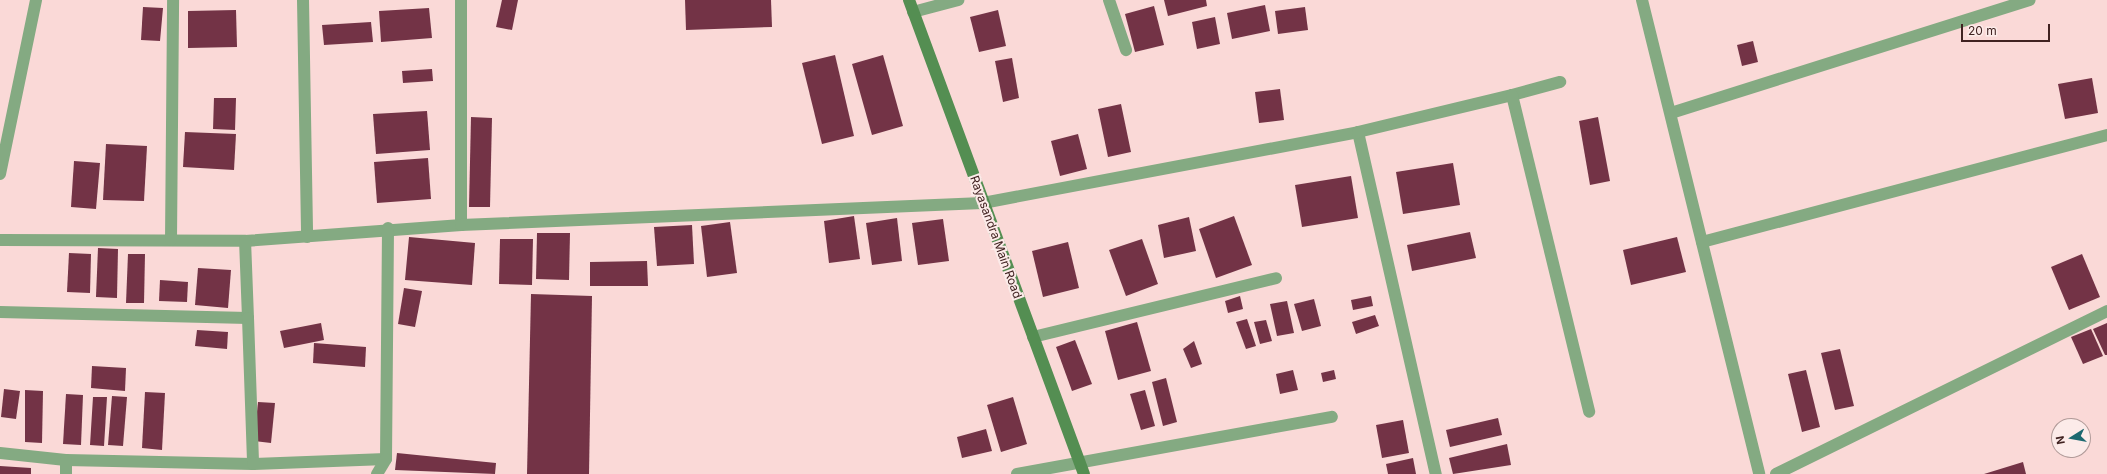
<!DOCTYPE html>
<style>
body{margin:0}
#map{position:relative;width:2107px;height:474px;overflow:hidden;background:#fad9d7;font-family:Inter,sans-serif}
div>[style]{position:absolute}
[style*='--x']{left:calc(var(--x)*1px);top:calc(var(--y)*1px);width:calc(var(--w)*1px);rotate:calc(var(--a)*1deg)}
.building>*{inset:0;background:#733346}
.street>*{height:12px;margin:-6px;padding:0 6px;transform-origin:6px;border-radius:6px;background:#84aa82}
.secondary>*{height:12px;margin:-6px;padding:0 6px;transform-origin:6px;border-radius:6px;background:#548e52}
span{translate:-50% -50%;white-space:nowrap;text-align:center;line-height:1.15;-webkit-text-stroke:4px #fcebe9;paint-order:stroke}
.street-label{font-size:12px;color:#402221}
.north{position:absolute;left:2051px;top:418px;width:40px;height:40px;box-sizing:border-box;background:#fcebe9;border:1px solid #b19b99;border-radius:50%;rotate:259deg;font-size:11px;font-weight:700;line-height:16px;text-align:center;color:#402221}
.north::after{content:'';display:block;margin:auto;width:14px;height:18px;background:#1d6970;clip-path:polygon(50% 0,100% 100%,50% 72%,0 100%)}
.scale{position:absolute;left:1961px;top:24px;width:89px;height:18px;box-sizing:border-box;border:2px solid #402221;border-top:0;padding-left:5px;font-size:12px;line-height:14px;white-space:nowrap;color:#402221;-webkit-text-stroke:3px #fcebe9;paint-order:stroke}
</style>
<div id="map">
<div class="building">
<div style="clip-path:polygon(502px 0,518px 0,512px 30px,496px 27px)"></div>
<div style="clip-path:polygon(685px 0,771px 0,772px 27px,686px 30px)"></div>
<div style="clip-path:polygon(1164px 0,1206px 0,1207px 6px,1168px 16px)"></div>
<div style="clip-path:polygon(1265px 5px,1270px 31px,1232px 39px,1227px 13px)"></div>
<div style="clip-path:polygon(1154px 6px,1164px 45px,1135px 52px,1125px 14px)"></div>
<div style="clip-path:polygon(143px 7px,163px 8px,160px 41px,141px 40px)"></div>
<div style="clip-path:polygon(1305px 7px,1308px 30px,1278px 34px,1275px 11px)"></div>
<div style="clip-path:polygon(429px 8px,432px 38px,381px 42px,379px 11px)"></div>
<div style="clip-path:polygon(236px 10px,237px 47px,188px 48px,188px 11px)"></div>
<div style="clip-path:polygon(998px 10px,1006px 46px,979px 52px,970px 17px)"></div>
<div style="clip-path:polygon(1215px 17px,1220px 44px,1197px 49px,1192px 22px)"></div>
<div style="clip-path:polygon(371px 22px,373px 42px,324px 45px,322px 25px)"></div>
<div style="clip-path:polygon(1753px 41px,1758px 62px,1742px 66px,1737px 45px)"></div>
<div style="clip-path:polygon(835px 55px,854px 136px,822px 144px,802px 63px)"></div>
<div style="clip-path:polygon(883px 55px,903px 126px,872px 135px,852px 64px)"></div>
<div style="clip-path:polygon(1012px 58px,1019px 98px,1003px 102px,995px 61px)"></div>
<div style="clip-path:polygon(432px 69px,433px 81px,403px 83px,402px 71px)"></div>
<div style="clip-path:polygon(2092px 78px,2098px 113px,2065px 119px,2058px 84px)"></div>
<div style="clip-path:polygon(1280px 89px,1284px 120px,1259px 123px,1255px 92px)"></div>
<div style="clip-path:polygon(214px 98px,236px 98px,235px 130px,213px 129px)"></div>
<div style="clip-path:polygon(1121px 104px,1131px 152px,1108px 157px,1098px 109px)"></div>
<div style="clip-path:polygon(427px 111px,430px 150px,376px 154px,373px 114px)"></div>
<div style="clip-path:polygon(471px 117px,492px 118px,490px 207px,469px 207px)"></div>
<div style="clip-path:polygon(1598px 117px,1610px 181px,1590px 185px,1579px 121px)"></div>
<div style="clip-path:polygon(185px 132px,236px 134px,234px 170px,183px 167px)"></div>
<div style="clip-path:polygon(1078px 134px,1087px 169px,1060px 176px,1051px 141px)"></div>
<div style="clip-path:polygon(106px 144px,147px 146px,144px 201px,103px 200px)"></div>
<div style="clip-path:polygon(428px 158px,431px 199px,377px 203px,374px 162px)"></div>
<div style="clip-path:polygon(74px 161px,100px 163px,96px 209px,71px 207px)"></div>
<div style="clip-path:polygon(1453px 163px,1460px 205px,1403px 214px,1396px 172px)"></div>
<div style="clip-path:polygon(1351px 176px,1358px 218px,1302px 227px,1295px 185px)"></div>
<div style="clip-path:polygon(854px 216px,860px 259px,829px 263px,824px 221px)"></div>
<div style="clip-path:polygon(1234px 216px,1252px 265px,1216px 278px,1199px 229px)"></div>
<div style="clip-path:polygon(1189px 217px,1196px 251px,1164px 258px,1158px 225px)"></div>
<div style="clip-path:polygon(897px 218px,902px 261px,872px 265px,866px 223px)"></div>
<div style="clip-path:polygon(943px 219px,949px 261px,918px 265px,912px 223px)"></div>
<div style="clip-path:polygon(730px 222px,737px 273px,707px 277px,701px 226px)"></div>
<div style="clip-path:polygon(692px 225px,694px 264px,657px 266px,654px 227px)"></div>
<div style="clip-path:polygon(1470px 232px,1476px 258px,1412px 271px,1407px 245px)"></div>
<div style="clip-path:polygon(537px 233px,570px 233px,569px 280px,536px 279px)"></div>
<div style="clip-path:polygon(409px 237px,475px 243px,472px 285px,405px 280px)"></div>
<div style="clip-path:polygon(1677px 237px,1686px 272px,1631px 285px,1623px 250px)"></div>
<div style="clip-path:polygon(500px 239px,533px 239px,532px 285px,499px 284px)"></div>
<div style="clip-path:polygon(1142px 239px,1158px 284px,1126px 296px,1109px 250px)"></div>
<div style="clip-path:polygon(1068px 242px,1079px 288px,1043px 297px,1032px 251px)"></div>
<div style="clip-path:polygon(98px 248px,118px 249px,117px 298px,96px 297px)"></div>
<div style="clip-path:polygon(69px 253px,91px 254px,90px 293px,67px 292px)"></div>
<div style="clip-path:polygon(128px 254px,145px 254px,144px 303px,126px 303px)"></div>
<div style="clip-path:polygon(2082px 254px,2100px 297px,2069px 310px,2051px 267px)"></div>
<div style="clip-path:polygon(647px 261px,648px 286px,590px 286px,590px 262px)"></div>
<div style="clip-path:polygon(198px 268px,231px 270px,228px 308px,195px 305px)"></div>
<div style="clip-path:polygon(160px 280px,188px 282px,187px 302px,159px 301px)"></div>
<div style="clip-path:polygon(404px 288px,422px 291px,415px 327px,398px 324px)"></div>
<div style="clip-path:polygon(531px 294px,592px 296px,589px 474px,527px 474px)"></div>
<div style="clip-path:polygon(1240px 296px,1243px 309px,1228px 313px,1225px 301px)"></div>
<div style="clip-path:polygon(1371px 296px,1373px 306px,1353px 310px,1351px 300px)"></div>
<div style="clip-path:polygon(1314px 299px,1321px 326px,1302px 331px,1294px 304px)"></div>
<div style="clip-path:polygon(1287px 301px,1294px 333px,1277px 336px,1270px 304px)"></div>
<div style="clip-path:polygon(1375px 315px,1379px 326px,1356px 334px,1352px 322px)"></div>
<div style="clip-path:polygon(1247px 319px,1256px 346px,1246px 349px,1236px 322px)"></div>
<div style="clip-path:polygon(1266px 320px,1272px 341px,1260px 344px,1254px 322px)"></div>
<div style="clip-path:polygon(1137px 322px,1151px 371px,1118px 380px,1105px 331px)"></div>
<div style="clip-path:polygon(321px 323px,324px 340px,284px 348px,280px 331px)"></div>
<div style="clip-path:polygon(2107px 323px,2107px 355px,2105px 355px,2093px 329px)"></div>
<div style="clip-path:polygon(2091px 329px,2103px 356px,2083px 364px,2071px 337px)"></div>
<div style="clip-path:polygon(197px 330px,228px 332px,227px 349px,195px 346px)"></div>
<div style="clip-path:polygon(1075px 340px,1092px 384px,1072px 391px,1056px 347px)"></div>
<div style="clip-path:polygon(1194px 341px,1202px 364px,1191px 368px,1183px 349px)"></div>
<div style="clip-path:polygon(314px 343px,366px 347px,365px 367px,313px 363px)"></div>
<div style="clip-path:polygon(1840px 349px,1854px 406px,1835px 410px,1821px 353px)"></div>
<div style="clip-path:polygon(92px 366px,126px 368px,125px 391px,91px 388px)"></div>
<div style="clip-path:polygon(1293px 370px,1298px 390px,1280px 394px,1276px 374px)"></div>
<div style="clip-path:polygon(1334px 370px,1336px 379px,1323px 382px,1321px 373px)"></div>
<div style="clip-path:polygon(1806px 370px,1820px 427px,1802px 432px,1788px 374px)"></div>
<div style="clip-path:polygon(1166px 378px,1177px 422px,1163px 426px,1152px 382px)"></div>
<div style="clip-path:polygon(4px 389px,20px 391px,16px 419px,1px 417px)"></div>
<div style="clip-path:polygon(25px 390px,43px 391px,42px 443px,25px 442px)"></div>
<div style="clip-path:polygon(1145px 390px,1155px 426px,1141px 430px,1130px 394px)"></div>
<div style="clip-path:polygon(145px 392px,165px 393px,162px 450px,142px 448px)"></div>
<div style="clip-path:polygon(66px 394px,83px 395px,81px 445px,63px 444px)"></div>
<div style="clip-path:polygon(112px 396px,127px 397px,123px 446px,108px 445px)"></div>
<div style="clip-path:polygon(93px 397px,107px 397px,104px 446px,90px 445px)"></div>
<div style="clip-path:polygon(1013px 397px,1027px 444px,1001px 452px,987px 405px)"></div>
<div style="clip-path:polygon(258px 402px,275px 403px,271px 443px,254px 441px)"></div>
<div style="clip-path:polygon(1498px 418px,1502px 435px,1450px 447px,1446px 430px)"></div>
<div style="clip-path:polygon(1403px 420px,1409px 453px,1382px 458px,1376px 425px)"></div>
<div style="clip-path:polygon(986px 429px,992px 451px,962px 458px,957px 437px)"></div>
<div style="clip-path:polygon(1507px 444px,1511px 465px,1453px 474px,1449px 458px)"></div>
<div style="clip-path:polygon(397px 453px,496px 463px,495px 474px,395px 470px)"></div>
<div style="clip-path:polygon(1413px 458px,1416px 474px,1388px 474px,1386px 464px)"></div>
<div style="clip-path:polygon(2023px 462px,2026px 474px,1984px 474px)"></div>
<div style="clip-path:polygon(0 466px,31px 468px,31px 474px,0 474px)"></div>
</div>
<div class="street">
<div style="--x:303;--y:0;--w:237;--a:89"></div>
<div style="--x:1109;--y:0;--w:53;--a:71.2"></div>
<div style="--x:1642;--y:0;--w:488;--a:76.1"></div>
<div style="--x:913;--y:12;--w:47;--a:-14.9"></div>
<div style="--x:1512;--y:95;--w:50;--a:-15.2"></div>
<div style="--x:1671;--y:113;--w:376;--a:-17.5"></div>
<div style="--x:1358;--y:132;--w:351;--a:77.2"></div>
<div style="--x:0;--y:174;--w:178;--a:-78.3"></div>
<div style="--x:461;--y:225;--w:225;--a:-90"></div>
<div style="--x:0;--y:240;--w:245;--a:0.2"></div>
<div style="--x:245;--y:241;--w:217;--a:-4.2"></div>
<div style="--x:461;--y:225;--w:522;--a:-2.41"></div>
<div style="--x:983;--y:203;--w:382;--a:-10.7"></div>
<div style="--x:1358;--y:132;--w:158;--a:-13.5"></div>
<div style="--x:1512;--y:95;--w:326;--a:76.3"></div>
<div style="--x:171;--y:240;--w:240;--a:-89.5"></div>
<div style="--x:1702;--y:242;--w:419;--a:-14.8"></div>
<div style="--x:0;--y:312;--w:248;--a:1.4"></div>
<div style="--x:248;--y:318;--w:77;--a:-92.2"></div>
<div style="--x:248;--y:318;--w:146;--a:88"></div>
<div style="--x:1033;--y:337;--w:250;--a:-13.6"></div>
<div style="--x:0;--y:453;--w:66;--a:6.1"></div>
<div style="--x:66;--y:460;--w:187;--a:1.2"></div>
<div style="--x:253;--y:464;--w:133;--a:-2.2"></div>
<div style="--x:386;--y:459;--w:231;--a:-89.5"></div>
<div style="--x:66;--y:474;--w:14;--a:-90"></div>
<div style="--x:377;--y:474;--w:17;--a:-59"></div>
<div style="--x:1017;--y:474;--w:320;--a:-10.3"></div>
<div style="--x:1776;--y:474;--w:369;--a:-26.2"></div>
</div>
<div class="secondary">
<div style="--x:909;--y:0;--w:505;--a:69.74"></div>
</div>
<div class="street-label">
<span style="left:996px;top:237px;rotate:70deg">Rayasandra Main Road</span>
</div>
<div class="north">N</div>
<div class="scale">20 m</div>
</div>
